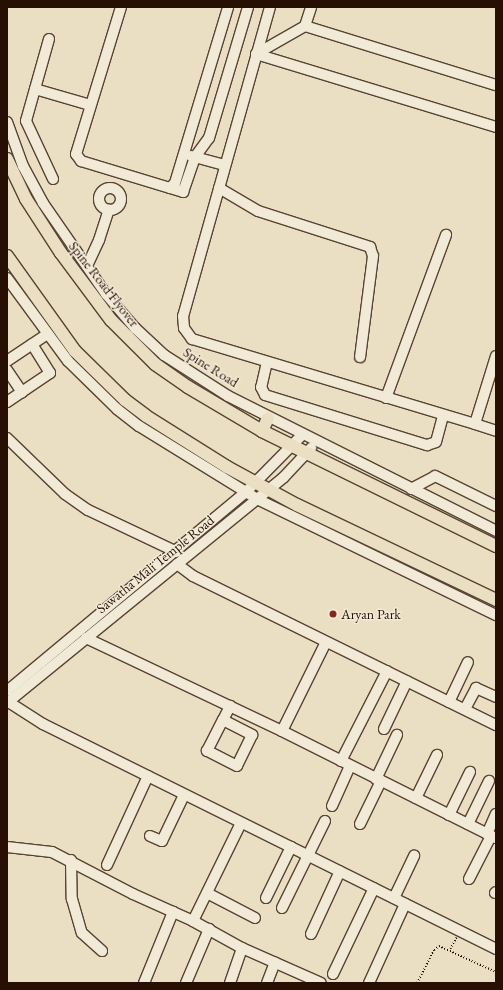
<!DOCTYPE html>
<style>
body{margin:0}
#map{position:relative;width:503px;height:990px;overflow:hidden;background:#eadfc2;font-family:"EB Garamond",serif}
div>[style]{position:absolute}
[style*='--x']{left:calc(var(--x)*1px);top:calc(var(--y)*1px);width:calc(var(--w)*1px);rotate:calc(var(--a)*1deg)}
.path>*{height:1.5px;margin-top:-0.75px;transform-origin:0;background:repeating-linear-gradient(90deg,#280f03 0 1px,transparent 0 3px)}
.roads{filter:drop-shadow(1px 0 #584333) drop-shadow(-1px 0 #584333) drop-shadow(0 1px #584333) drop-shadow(0 -1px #584333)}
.minor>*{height:10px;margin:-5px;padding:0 5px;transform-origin:5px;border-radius:5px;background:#f1ead7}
.minor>.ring{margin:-5px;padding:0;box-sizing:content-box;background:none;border:10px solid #f1ead7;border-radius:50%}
.major>*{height:12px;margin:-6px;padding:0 6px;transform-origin:6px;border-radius:6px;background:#eadfc2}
.dots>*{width:11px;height:11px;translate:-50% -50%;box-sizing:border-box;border:2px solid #f1ead7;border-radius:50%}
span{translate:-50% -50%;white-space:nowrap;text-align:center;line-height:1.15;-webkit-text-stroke:3px #f1ead7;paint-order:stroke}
.street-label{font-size:14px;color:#280f03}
.poi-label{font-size:14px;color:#280f03}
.left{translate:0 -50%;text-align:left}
.frame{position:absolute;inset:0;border:8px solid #280f03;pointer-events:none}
</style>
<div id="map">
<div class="path">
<div style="--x:450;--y:949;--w:13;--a:-61"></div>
<div style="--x:417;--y:983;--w:37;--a:-63"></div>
<div style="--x:434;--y:950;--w:6;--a:-39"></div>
<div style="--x:439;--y:946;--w:63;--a:24.5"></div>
</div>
<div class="roads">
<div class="minor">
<div style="--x:121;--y:7;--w:154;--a:107"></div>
<div style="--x:76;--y:154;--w:9;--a:54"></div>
<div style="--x:81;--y:161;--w:93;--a:16.9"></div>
<div style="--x:170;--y:188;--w:7;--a:-45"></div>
<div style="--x:175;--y:183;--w:184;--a:-73.2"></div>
<div style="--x:270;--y:7;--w:321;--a:105.7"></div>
<div style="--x:183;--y:316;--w:12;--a:85"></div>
<div style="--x:184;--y:328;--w:14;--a:54"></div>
<div style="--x:192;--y:339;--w:295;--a:16.7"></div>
<div style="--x:305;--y:26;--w:200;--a:17.2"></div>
<div style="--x:49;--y:39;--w:85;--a:105.7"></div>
<div style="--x:26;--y:121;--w:64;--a:65"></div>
<div style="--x:256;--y:54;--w:251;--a:16.9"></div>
<div style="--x:256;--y:54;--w:56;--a:-29.7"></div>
<div style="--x:305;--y:26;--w:20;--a:-72"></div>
<div style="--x:35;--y:89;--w:57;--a:16.2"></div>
<div style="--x:7;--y:122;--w:47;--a:70"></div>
<div style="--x:23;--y:166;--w:42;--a:61.6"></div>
<div style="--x:43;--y:203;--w:111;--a:55.3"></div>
<div style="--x:106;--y:294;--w:45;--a:49.5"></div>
<div style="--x:135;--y:328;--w:40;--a:43"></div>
<div style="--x:164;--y:355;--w:76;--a:32.6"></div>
<div style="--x:228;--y:396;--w:300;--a:26.7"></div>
<div style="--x:191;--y:156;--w:35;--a:15"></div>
<div class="ring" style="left:99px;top:188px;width:12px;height:12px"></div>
<div style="--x:170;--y:188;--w:14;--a:17"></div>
<div style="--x:183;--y:192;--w:37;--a:-71"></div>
<div style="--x:195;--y:157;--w:24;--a:-54"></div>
<div style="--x:209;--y:138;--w:137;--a:-73.4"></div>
<div style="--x:219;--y:188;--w:45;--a:30.5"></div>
<div style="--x:258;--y:211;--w:118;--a:17.8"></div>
<div style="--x:370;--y:247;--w:9;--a:72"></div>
<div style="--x:373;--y:256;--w:102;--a:97.3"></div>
<div style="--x:87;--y:266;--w:29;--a:-65"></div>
<div style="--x:99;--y:240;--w:32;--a:-72"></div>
<div style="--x:7;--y:278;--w:103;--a:53.7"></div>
<div style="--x:68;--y:361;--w:69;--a:44.4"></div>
<div style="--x:117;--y:409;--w:28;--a:38"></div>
<div style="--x:139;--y:426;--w:139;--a:31.7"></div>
<div style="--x:257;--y:499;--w:266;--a:25.9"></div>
<div style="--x:496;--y:356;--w:71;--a:107.2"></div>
<div style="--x:475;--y:424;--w:22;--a:18"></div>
<div style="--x:7;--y:361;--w:47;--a:-33.7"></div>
<div style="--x:267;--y:362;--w:26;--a:103"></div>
<div style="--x:261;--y:387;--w:9;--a:63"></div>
<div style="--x:265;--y:395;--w:170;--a:17.2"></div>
<div style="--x:427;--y:445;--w:9;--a:-18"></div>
<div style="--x:436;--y:442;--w:28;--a:-75"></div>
<div style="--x:7;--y:370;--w:27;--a:56"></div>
<div style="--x:386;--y:398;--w:174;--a:-69.8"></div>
<div style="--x:7;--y:402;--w:52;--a:-34"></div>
<div style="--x:50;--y:373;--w:34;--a:-122"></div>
<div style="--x:7;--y:438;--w:81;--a:44"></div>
<div style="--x:65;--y:494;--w:28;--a:35"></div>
<div style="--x:88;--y:510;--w:98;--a:25.3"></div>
<div style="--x:411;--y:489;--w:27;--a:-28"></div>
<div style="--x:435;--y:476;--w:68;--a:26.2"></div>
<div style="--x:177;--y:564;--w:20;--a:37"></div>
<div style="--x:193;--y:576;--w:338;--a:26.2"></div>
<div style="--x:86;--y:638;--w:217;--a:25.4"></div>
<div style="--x:282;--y:731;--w:239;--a:26.6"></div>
<div style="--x:7;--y:691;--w:310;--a:-39.8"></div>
<div style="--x:245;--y:493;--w:81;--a:-45.5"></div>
<div style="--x:7;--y:701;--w:43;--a:32.6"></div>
<div style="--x:43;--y:724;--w:506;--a:26.41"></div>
<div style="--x:449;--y:702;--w:44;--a:-64.6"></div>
<div style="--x:7;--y:703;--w:357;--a:-39.2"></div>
<div style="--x:284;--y:477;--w:40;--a:-47"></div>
<div style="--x:465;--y:709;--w:24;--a:-62"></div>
<div style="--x:476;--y:688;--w:22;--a:24"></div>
<div style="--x:223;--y:720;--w:33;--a:27"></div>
<div style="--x:252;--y:735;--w:34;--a:116"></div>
<div style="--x:237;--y:766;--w:34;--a:-153"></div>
<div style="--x:207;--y:751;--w:35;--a:-63"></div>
<div style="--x:223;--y:720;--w:16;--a:-63"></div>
<div style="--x:384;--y:729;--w:53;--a:-64.4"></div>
<div style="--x:282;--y:731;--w:99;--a:-63.7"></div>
<div style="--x:341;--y:761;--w:101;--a:-62.9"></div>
<div style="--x:376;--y:779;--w:49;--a:-64.5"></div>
<div style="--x:416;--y:798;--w:48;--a:-64"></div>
<div style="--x:332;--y:806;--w:44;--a:-65.8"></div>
<div style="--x:449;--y:815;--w:48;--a:-64"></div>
<div style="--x:241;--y:823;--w:109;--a:116.1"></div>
<div style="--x:193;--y:921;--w:56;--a:28.9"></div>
<div style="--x:242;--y:948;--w:86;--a:23.9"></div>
<div style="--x:360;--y:824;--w:48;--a:-64"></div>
<div style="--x:468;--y:824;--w:48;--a:-64"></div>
<div style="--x:487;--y:834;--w:22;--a:-66"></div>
<div style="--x:150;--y:836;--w:13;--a:23"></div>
<div style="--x:162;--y:841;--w:51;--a:-64.4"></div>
<div style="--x:7;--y:847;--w:45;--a:6.3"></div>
<div style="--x:52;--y:852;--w:91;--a:27.4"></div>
<div style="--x:133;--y:894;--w:66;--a:24.2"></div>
<div style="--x:71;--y:860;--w:39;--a:89"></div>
<div style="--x:72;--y:899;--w:35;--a:74"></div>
<div style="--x:82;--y:933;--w:27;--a:42"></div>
<div style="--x:107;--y:865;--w:98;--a:-65.3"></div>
<div style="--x:469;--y:879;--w:48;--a:-62.9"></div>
<div style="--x:207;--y:893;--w:54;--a:27.5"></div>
<div style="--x:495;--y:893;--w:1;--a:-45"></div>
<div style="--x:266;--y:898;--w:57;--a:-63.9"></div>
<div style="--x:394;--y:898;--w:47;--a:-64.5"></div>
<div style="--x:282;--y:908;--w:97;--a:-63.7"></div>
<div style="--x:311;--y:934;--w:69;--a:-65.3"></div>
<div style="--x:333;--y:974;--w:95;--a:-64.5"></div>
<div style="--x:144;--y:983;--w:77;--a:-67.8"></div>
<div style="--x:186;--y:983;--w:59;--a:-66.9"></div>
<div style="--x:230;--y:983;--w:37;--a:-71"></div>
<div style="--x:267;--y:983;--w:22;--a:-69"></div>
<div style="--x:369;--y:983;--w:87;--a:-65.5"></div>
</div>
<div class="major">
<div style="--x:7;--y:159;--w:44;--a:64.6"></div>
<div style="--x:26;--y:199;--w:64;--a:57.1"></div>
<div style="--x:61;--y:253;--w:84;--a:53.3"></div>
<div style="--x:111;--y:320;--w:62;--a:45"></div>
<div style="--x:155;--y:364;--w:40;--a:34.9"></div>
<div style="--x:188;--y:387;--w:86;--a:30.7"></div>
<div style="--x:262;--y:431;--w:261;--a:26.2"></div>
<div style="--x:7;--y:256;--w:117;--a:54.4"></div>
<div style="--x:75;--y:351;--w:70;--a:44.4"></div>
<div style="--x:125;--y:400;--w:26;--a:37"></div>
<div style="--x:146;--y:416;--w:96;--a:32.2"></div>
<div style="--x:227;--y:467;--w:80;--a:28.5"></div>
<div style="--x:297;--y:505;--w:221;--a:25.5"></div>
<div style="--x:262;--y:431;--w:14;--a:-65"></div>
</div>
</div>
<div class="dots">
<div style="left:333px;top:614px;background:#8f2418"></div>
</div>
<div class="street-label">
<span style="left:104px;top:284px;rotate:52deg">Spine Road Flyover</span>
<span style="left:211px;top:367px;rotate:32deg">Spine Road</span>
<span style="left:155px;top:564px;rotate:-39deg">Sawatha Mali Temple Road</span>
</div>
<div class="poi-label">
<span class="left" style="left:341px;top:614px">Aryan Park</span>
</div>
<div class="frame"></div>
</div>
